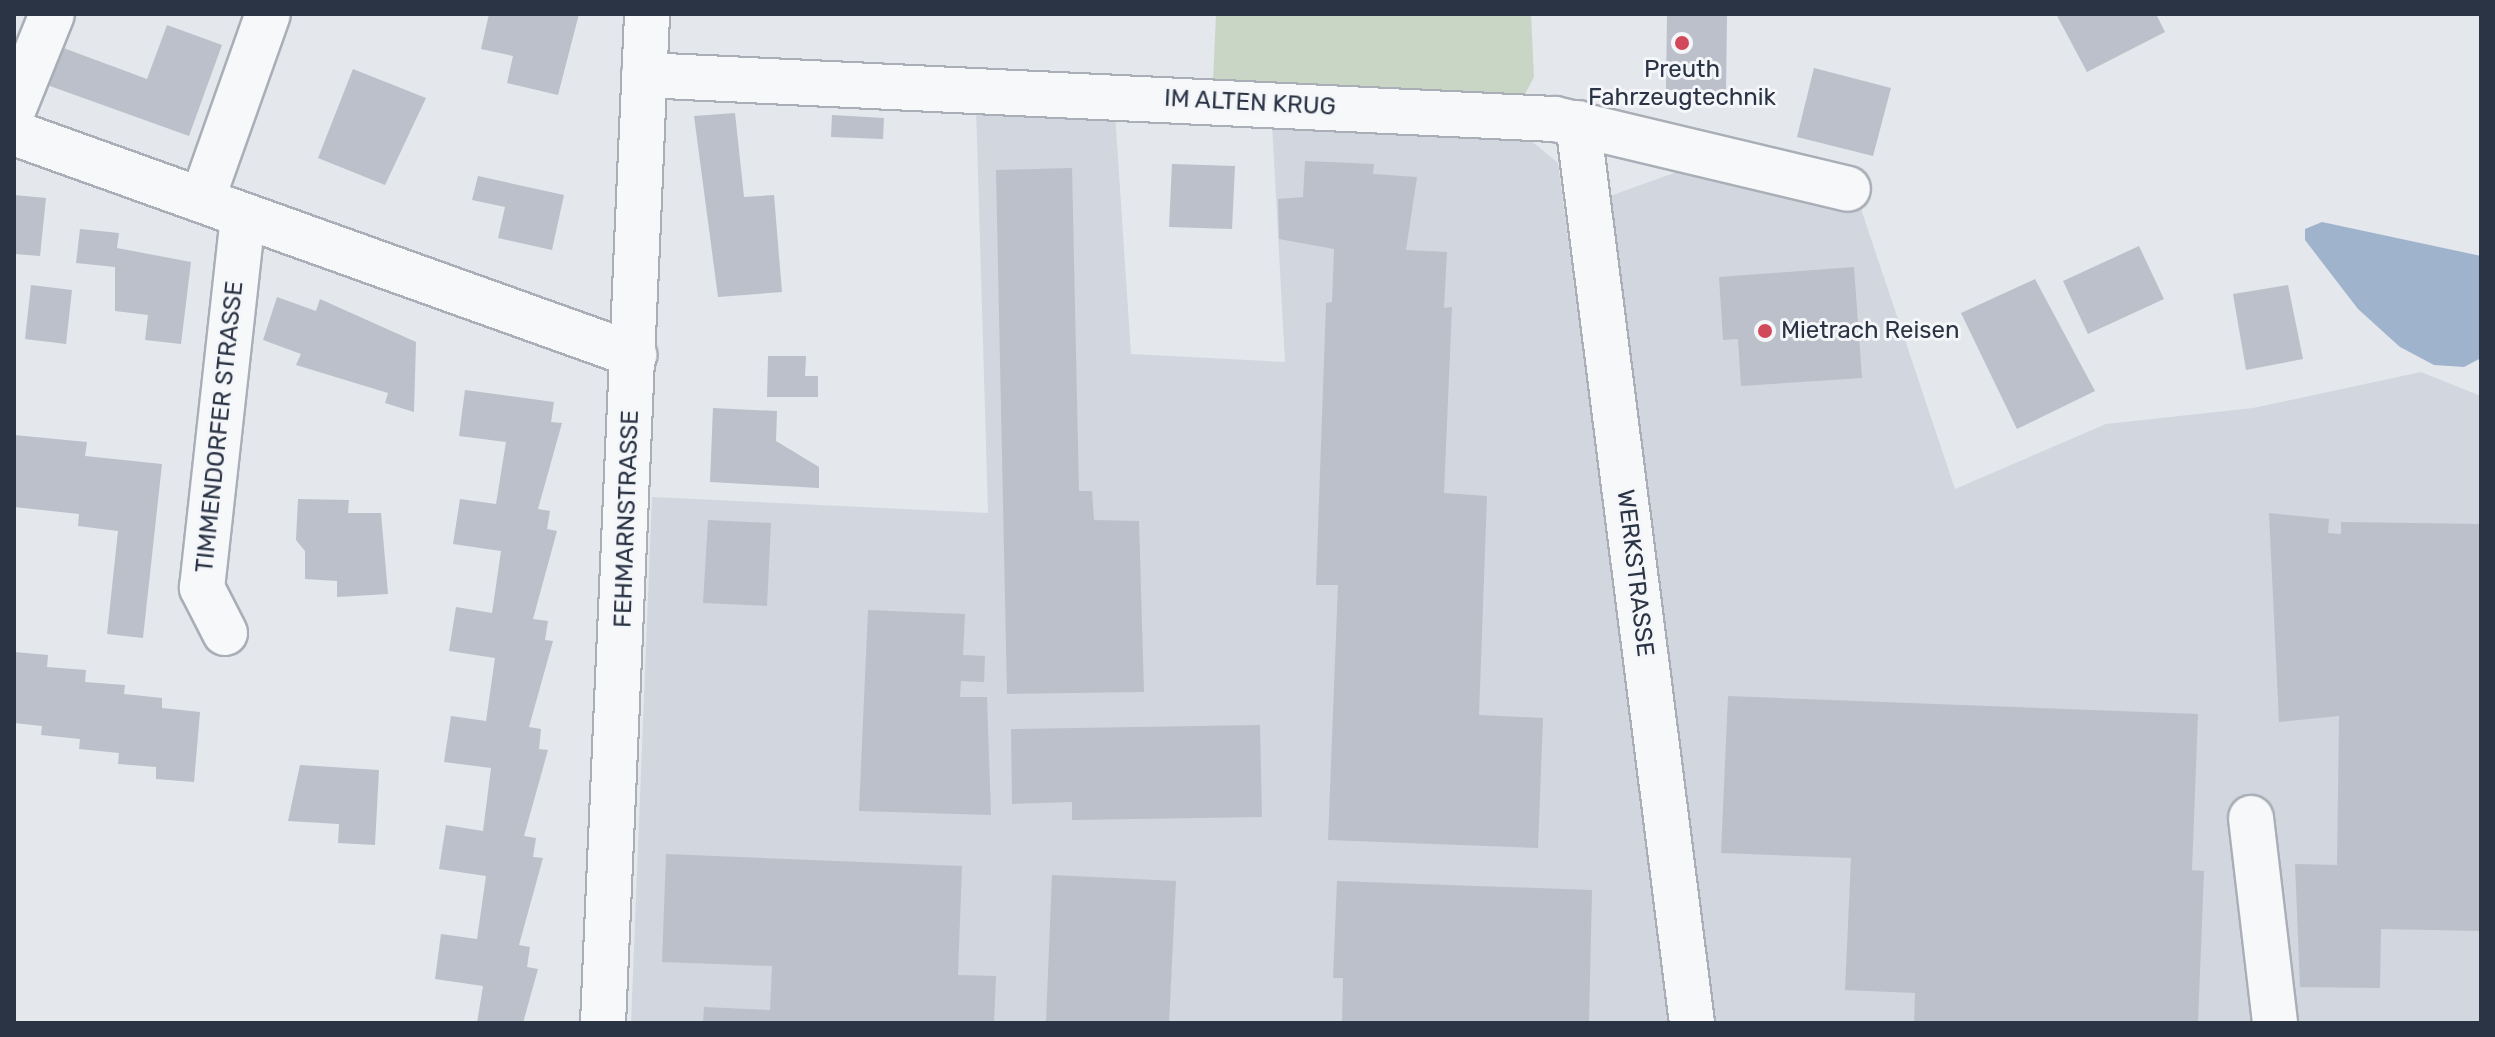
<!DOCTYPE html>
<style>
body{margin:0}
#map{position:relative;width:2495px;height:1037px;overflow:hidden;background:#e4e7ec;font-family:Rubik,sans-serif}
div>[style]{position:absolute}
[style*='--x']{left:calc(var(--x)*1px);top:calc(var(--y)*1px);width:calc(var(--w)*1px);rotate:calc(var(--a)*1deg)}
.built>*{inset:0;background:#d2d6de}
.green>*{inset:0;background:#c9d6c5}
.water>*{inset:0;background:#9fb4cc}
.building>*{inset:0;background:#bbc0ca}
.roads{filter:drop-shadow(2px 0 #a9aeb7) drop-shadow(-2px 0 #a9aeb7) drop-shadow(0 2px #a9aeb7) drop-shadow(0 -2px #a9aeb7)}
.minor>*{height:44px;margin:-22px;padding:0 22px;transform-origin:22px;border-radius:22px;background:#f7f8fa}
.dots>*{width:22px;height:22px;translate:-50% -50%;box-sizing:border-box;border:4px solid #f4f6f9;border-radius:50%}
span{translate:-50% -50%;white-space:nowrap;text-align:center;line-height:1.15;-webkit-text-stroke:6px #f4f6f9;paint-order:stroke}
.poi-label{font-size:24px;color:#2b3445}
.left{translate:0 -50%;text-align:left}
.street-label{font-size:24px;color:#2b3445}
.frame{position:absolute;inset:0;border:16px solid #2b3445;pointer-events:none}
</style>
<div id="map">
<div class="built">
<div style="clip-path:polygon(976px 106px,1115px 113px,1131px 354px,1285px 362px,1272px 124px,1524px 135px,1558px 163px,1672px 1023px,631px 1023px,652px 497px,988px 513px)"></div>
<div style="clip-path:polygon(1702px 163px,1859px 203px,1955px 489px,2106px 424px,2253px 408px,2421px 372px,2481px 396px,2481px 1023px,1709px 1023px,1607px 197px)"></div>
</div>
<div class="green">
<div style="clip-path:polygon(1216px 14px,1531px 14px,1534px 77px,1524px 96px,1213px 82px)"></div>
</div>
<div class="water">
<div style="clip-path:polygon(2322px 222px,2481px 256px,2481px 358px,2464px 367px,2434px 365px,2400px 347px,2358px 309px,2305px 240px,2305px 229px)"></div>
</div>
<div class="building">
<div style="clip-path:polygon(489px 14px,579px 14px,558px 95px,507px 83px,513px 56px,481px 49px)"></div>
<div style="clip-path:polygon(1667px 14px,1727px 14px,1726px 91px,1666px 90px)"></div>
<div style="clip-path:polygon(2056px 14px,2156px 14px,2165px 32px,2087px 72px)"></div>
<div style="clip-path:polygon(167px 25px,222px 45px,189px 136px,36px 81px,50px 43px,147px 79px)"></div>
<div style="clip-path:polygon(1814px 68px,1891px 88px,1873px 156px,1797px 137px)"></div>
<div style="clip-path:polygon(353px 69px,426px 98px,385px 185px,318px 158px)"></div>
<div style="clip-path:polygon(735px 113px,744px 197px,774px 195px,782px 292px,718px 297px,694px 116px)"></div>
<div style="clip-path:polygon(832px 115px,884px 118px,883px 139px,831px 137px)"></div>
<div style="clip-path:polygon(1305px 161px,1374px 164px,1373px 174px,1417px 177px,1406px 250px,1447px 252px,1444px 308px,1452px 307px,1444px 493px,1487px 496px,1479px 715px,1543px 718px,1538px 848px,1328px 840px,1338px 585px,1316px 585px,1326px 303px,1332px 302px,1334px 249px,1279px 239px,1278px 199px,1303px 197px)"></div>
<div style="clip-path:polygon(1172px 164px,1235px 166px,1232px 229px,1169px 227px)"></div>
<div style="clip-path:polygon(1072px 168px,1079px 491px,1092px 491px,1094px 520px,1139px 521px,1144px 692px,1007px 694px,996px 170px)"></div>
<div style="clip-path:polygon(478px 176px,564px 195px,552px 250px,498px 238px,505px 207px,472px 200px)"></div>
<div style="clip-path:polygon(14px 195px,46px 198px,40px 256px,14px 254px)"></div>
<div style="clip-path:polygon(80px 229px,119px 233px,117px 248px,191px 262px,181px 344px,145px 340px,148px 315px,115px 311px,115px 267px,76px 263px)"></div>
<div style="clip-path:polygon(2139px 246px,2164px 299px,2088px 334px,2063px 281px)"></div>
<div style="clip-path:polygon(1854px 267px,1862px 378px,1741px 386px,1738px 339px,1723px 340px,1719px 277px)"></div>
<div style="clip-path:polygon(2035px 279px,2095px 391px,2017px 429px,1961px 313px)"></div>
<div style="clip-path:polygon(31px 285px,72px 290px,66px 344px,25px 339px)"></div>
<div style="clip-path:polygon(2288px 285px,2303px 359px,2246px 370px,2233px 294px)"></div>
<div style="clip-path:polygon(277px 297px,316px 311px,320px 299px,416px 342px,414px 412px,385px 403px,388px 393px,296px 365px,301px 354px,263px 340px)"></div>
<div style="clip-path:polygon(768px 356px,806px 356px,805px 376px,818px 376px,818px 397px,767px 397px)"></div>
<div style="clip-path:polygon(465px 390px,554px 402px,551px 422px,562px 423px,538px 509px,550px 511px,547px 529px,557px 531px,533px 619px,548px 621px,545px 640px,553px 641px,529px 727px,541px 729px,539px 749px,548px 750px,524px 836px,536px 838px,533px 857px,543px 858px,519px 945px,530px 947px,527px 967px,538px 969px,523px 1023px,477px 1023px,483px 986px,435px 979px,441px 934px,477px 939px,486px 876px,439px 869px,446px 825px,483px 831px,491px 768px,444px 762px,451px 716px,486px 721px,495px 658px,449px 651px,456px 607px,492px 613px,501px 551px,453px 544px,460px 499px,496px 504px,506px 442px,459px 436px)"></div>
<div style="clip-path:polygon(713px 408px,777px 411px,776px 441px,819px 467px,819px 488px,710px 482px)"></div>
<div style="clip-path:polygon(14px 435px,87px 442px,85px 456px,162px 464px,143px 638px,107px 634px,118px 531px,78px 526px,79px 514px,14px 507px)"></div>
<div style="clip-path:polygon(298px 499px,349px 500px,348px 513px,381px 513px,388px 594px,337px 597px,337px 581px,305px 579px,305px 551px,296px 540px)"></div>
<div style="clip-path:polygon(2269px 513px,2329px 519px,2328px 533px,2341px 534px,2341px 522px,2481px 524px,2481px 931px,2381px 929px,2380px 988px,2300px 987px,2295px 864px,2337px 865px,2339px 716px,2279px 722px)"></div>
<div style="clip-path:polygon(708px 520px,771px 523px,767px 606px,703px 603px)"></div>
<div style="clip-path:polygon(868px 610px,965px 614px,963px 655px,985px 656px,984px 682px,961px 681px,960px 697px,987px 697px,991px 815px,859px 811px)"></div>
<div style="clip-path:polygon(14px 652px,48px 655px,47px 667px,86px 670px,85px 682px,125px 685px,124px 694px,162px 698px,162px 708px,200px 712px,194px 782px,156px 779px,156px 767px,118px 764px,119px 753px,79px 749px,80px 739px,41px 735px,42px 726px,14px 723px)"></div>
<div style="clip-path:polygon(1728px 696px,2198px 714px,2192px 870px,2204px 871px,2198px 1023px,1914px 1023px,1915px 993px,1845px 990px,1851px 858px,1721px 853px)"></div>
<div style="clip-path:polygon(1260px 725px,1262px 817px,1072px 820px,1072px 802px,1012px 804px,1011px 729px)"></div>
<div style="clip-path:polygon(300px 765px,379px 770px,375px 845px,338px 843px,339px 824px,288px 821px)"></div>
<div style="clip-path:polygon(666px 854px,962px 866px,958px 975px,996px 976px,994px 1023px,703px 1023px,704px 1007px,770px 1010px,772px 966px,662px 962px)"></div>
<div style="clip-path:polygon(1052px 875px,1176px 881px,1169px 1023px,1046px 1023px)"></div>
<div style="clip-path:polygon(1337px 881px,1592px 890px,1589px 1023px,1342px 1023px,1343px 978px,1333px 978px)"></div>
</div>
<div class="roads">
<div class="minor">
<div style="--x:644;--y:75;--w:912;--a:2.77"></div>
<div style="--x:1555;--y:119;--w:301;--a:13.4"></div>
<div style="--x:14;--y:108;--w:101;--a:-68"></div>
<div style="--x:1578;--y:123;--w:907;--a:82.78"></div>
<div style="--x:14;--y:133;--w:659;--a:19.7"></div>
<div style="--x:202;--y:200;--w:197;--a:-70.5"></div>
<div style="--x:225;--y:633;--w:51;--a:-117.1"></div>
<div style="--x:202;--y:588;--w:375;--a:-83.7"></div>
<div style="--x:2251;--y:818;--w:206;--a:83.3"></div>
<div style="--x:603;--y:1023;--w:1010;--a:-87.5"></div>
</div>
</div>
<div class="dots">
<div style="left:1682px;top:43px;background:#d1495b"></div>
<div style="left:1765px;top:331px;background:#d1495b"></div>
</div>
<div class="poi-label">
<span style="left:1682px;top:84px">Preuth<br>Fahrzeugtechnik</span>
<span class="left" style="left:1781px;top:331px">Mietrach Reisen</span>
</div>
<div class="street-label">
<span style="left:1250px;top:103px;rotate:3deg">IM ALTEN KRUG</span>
<span style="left:220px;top:427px;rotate:-84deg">TIMMENDORFER STRASSE</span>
<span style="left:627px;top:519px;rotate:-88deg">FEHMARNSTRASSE</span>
<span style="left:1635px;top:573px;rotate:83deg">WERKSTRASSE</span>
</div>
<div class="frame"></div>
</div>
